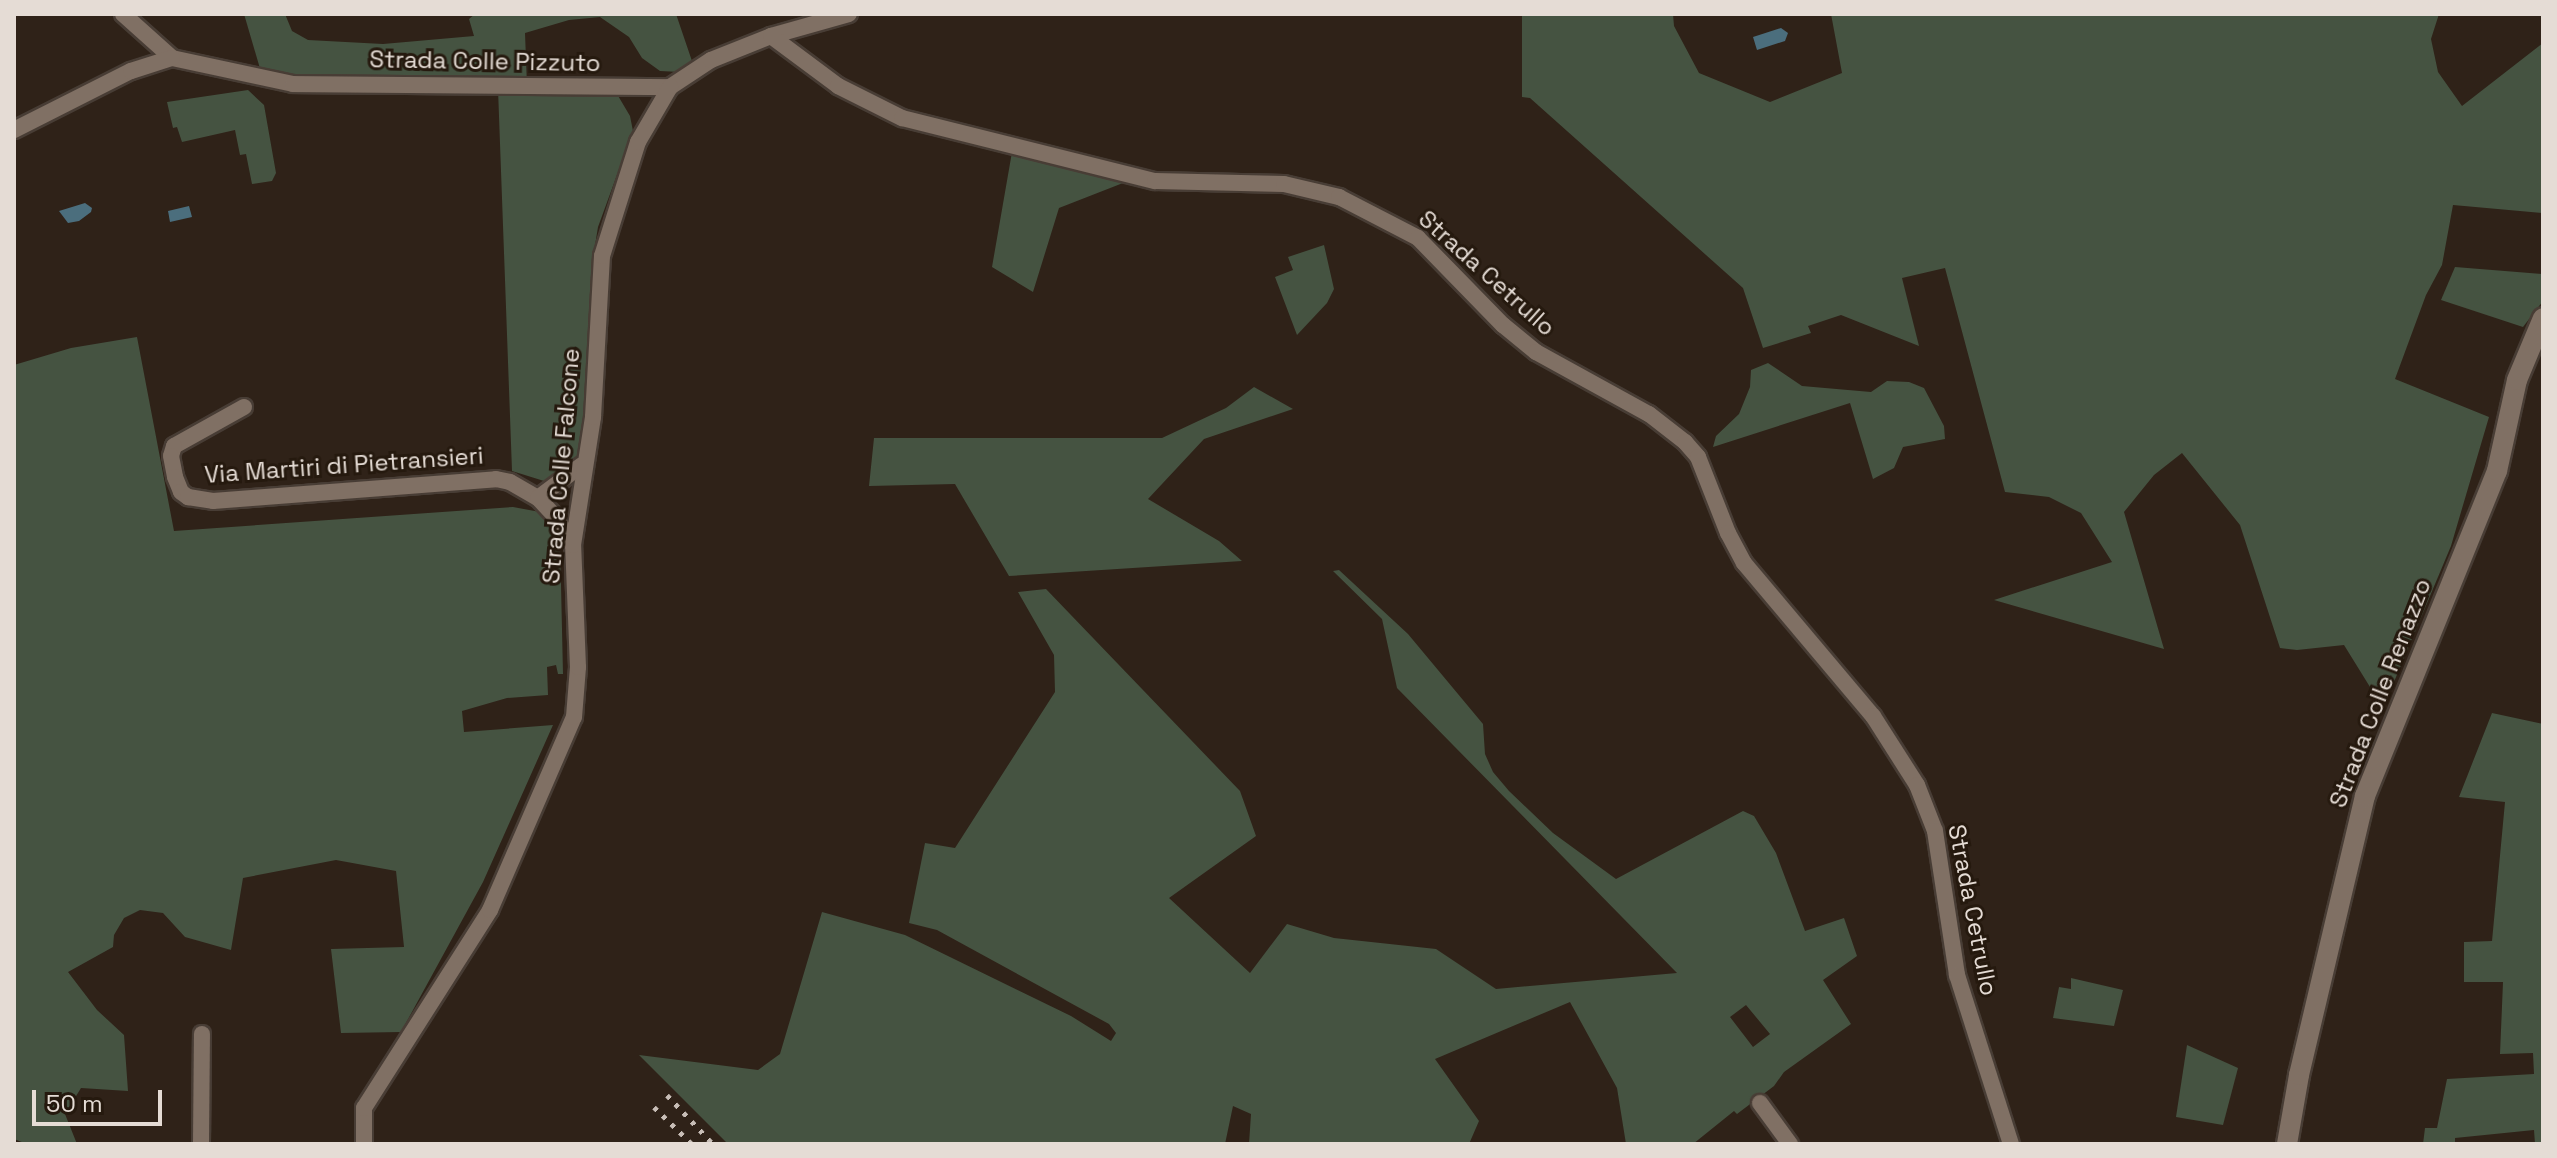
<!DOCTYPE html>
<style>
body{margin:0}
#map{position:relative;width:2557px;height:1158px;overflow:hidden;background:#2f2218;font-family:"Space Grotesk",sans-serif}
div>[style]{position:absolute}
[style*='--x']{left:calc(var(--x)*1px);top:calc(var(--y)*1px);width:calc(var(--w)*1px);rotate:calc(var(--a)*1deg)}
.green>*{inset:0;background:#455341}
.water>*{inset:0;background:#4b6e7d}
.roads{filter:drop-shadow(2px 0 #483d35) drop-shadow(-2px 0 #483d35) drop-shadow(0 2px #483d35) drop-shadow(0 -2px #483d35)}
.street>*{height:16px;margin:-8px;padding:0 8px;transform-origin:8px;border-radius:8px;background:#807064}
.secondary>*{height:20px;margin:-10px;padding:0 10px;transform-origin:10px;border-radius:10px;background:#807064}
.rail>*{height:5px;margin-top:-2.5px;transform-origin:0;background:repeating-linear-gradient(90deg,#c8beb7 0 4px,transparent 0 12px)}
span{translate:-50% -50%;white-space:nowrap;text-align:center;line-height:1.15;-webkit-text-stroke:6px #25190e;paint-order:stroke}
.street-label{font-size:24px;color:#e5dcd5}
.frame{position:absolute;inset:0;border:16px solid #e5dcd5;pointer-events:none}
.scale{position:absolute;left:32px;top:1090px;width:130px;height:36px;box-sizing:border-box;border:4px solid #e5dcd5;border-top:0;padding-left:10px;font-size:24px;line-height:28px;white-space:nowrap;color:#e5dcd5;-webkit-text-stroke:6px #25190e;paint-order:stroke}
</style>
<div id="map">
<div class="green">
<div style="clip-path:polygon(244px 14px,285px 14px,292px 31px,308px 40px,383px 44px,474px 36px,469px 19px,475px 14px,676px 14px,693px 64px,680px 72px,660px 71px,642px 58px,629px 37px,600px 17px,569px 20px,525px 33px,527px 85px,294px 80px,261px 72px)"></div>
<div style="clip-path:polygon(1522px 14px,1673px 14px,1674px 26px,1699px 73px,1770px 102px,1842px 73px,1831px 14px,2439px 14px,2431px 39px,2438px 72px,2462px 106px,2543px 43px,2543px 213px,2453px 205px,2442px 265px,2426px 295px,2395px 379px,2489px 417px,2451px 546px,2383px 708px,2344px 645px,2297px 650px,2280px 648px,2240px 525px,2182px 453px,2154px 475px,2124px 512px,2164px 649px,1994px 600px,2112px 562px,2081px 513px,2049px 497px,2005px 492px,1945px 268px,1902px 278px,1919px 346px,1841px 315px,1808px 326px,1811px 333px,1763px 348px,1743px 288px,1530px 98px,1522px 97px)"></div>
<div style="clip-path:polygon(498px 89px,617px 94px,630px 116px,633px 131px,598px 227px,592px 264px,584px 430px,578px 455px,564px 470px,544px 481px,512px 471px)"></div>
<div style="clip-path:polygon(248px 90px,264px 105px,276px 173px,272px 181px,252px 184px,246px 154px,240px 155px,235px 130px,182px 142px,177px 127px,173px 128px,167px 102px)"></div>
<div style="clip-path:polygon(1012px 152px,1123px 183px,1059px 208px,1033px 292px,992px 267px)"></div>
<div style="clip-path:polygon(1324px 245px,1334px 289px,1327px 303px,1297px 335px,1275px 277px,1293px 270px,1288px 257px)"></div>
<div style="clip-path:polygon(2455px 267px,2543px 274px,2543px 301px,2523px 327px,2441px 300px)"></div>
<div style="clip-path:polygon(137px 337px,174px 531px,513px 507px,540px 512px,560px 540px,563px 674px,558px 674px,556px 665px,547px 667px,548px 695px,507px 698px,462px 711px,464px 732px,553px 725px,483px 882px,401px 1032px,341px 1033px,331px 949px,404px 947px,396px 871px,336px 860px,243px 878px,231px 950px,185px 937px,163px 913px,140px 910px,124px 918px,114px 935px,113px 947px,68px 972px,97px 1010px,124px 1035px,128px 1091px,81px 1088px,65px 1114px,77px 1144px,27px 1144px,14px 1139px,14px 365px,71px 348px)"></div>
<div style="clip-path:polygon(1768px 363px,1802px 386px,1871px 392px,1887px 381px,1909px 382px,1924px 388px,1944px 426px,1945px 439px,1903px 447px,1894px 468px,1873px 479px,1850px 403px,1713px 447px,1716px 436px,1739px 414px,1750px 387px,1751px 370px)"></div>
<div style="clip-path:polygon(1254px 387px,1293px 409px,1204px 439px,1148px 499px,1219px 541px,1242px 561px,1009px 576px,955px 484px,869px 486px,874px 438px,1162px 438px,1226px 408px)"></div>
<div style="clip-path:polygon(evenodd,1339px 570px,1408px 634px,1483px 724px,1485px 754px,1493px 772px,1509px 791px,1553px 833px,1616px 879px,1743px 811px,1754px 816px,1776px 853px,1805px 931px,1844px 918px,1857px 956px,1823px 980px,1851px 1024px,1784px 1072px,1774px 1086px,1737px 1114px,1734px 1111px,1693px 1144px,1626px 1144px,1617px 1088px,1570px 1002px,1435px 1059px,1479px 1121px,1469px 1144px,1249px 1144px,1251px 1114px,1233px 1106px,1225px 1144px,728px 1144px,639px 1055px,758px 1070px,780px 1054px,822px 912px,905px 935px,1071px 1016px,1111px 1041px,1116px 1033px,1109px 1024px,937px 930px,909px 923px,925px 843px,955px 848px,1055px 692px,1054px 655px,1018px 592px,1046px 589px,1240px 791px,1256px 836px,1169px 898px,1250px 973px,1287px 924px,1334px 938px,1436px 949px,1496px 989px,1677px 973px,1397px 688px,1382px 619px,1333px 571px,1339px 570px,1746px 1005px,1770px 1034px,1753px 1047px,1730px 1017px,1746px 1005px)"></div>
<div style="clip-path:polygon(2492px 713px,2543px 724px,2543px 1144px,2535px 1144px,2534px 1130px,2455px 1138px,2455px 1144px,2423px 1144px,2425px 1128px,2437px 1128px,2447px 1079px,2534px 1074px,2533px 1053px,2500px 1054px,2503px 982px,2464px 982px,2464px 942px,2492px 941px,2505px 802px,2459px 797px)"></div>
<div style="clip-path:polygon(2071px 978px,2123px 990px,2114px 1026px,2053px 1018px,2059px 987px,2071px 989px)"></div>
<div style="clip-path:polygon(2187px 1045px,2238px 1068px,2223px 1125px,2176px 1117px)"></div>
</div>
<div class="water">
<div style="clip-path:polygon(1781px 28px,1788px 33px,1785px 41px,1757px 50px,1753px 37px)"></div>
<div style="clip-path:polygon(85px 203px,92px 208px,91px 212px,79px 221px,68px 223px,59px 211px)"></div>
<div style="clip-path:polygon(189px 206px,192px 217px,170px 222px,168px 211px)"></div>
</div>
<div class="roads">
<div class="street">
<div style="--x:123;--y:14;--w:66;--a:41.9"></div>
<div style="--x:172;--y:58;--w:124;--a:12.1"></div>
<div style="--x:293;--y:84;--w:377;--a:0.5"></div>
<div style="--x:670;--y:87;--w:49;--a:-33.4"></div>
<div style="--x:711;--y:60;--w:65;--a:-21.8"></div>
<div style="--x:771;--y:36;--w:81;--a:-15.8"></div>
<div style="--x:771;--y:36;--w:84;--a:36.7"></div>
<div style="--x:838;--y:86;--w:72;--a:26.6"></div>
<div style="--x:902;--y:118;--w:261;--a:14"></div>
<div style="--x:1155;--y:181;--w:129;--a:1.3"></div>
<div style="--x:1284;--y:184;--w:57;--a:13.3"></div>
<div style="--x:1339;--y:197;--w:89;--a:27.4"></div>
<div style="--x:1418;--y:238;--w:122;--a:45.7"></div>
<div style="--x:1503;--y:325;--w:43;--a:39.3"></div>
<div style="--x:1536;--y:352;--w:129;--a:28.8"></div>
<div style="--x:1649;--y:414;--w:46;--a:37.9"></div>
<div style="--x:1685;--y:442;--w:20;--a:49"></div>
<div style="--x:1698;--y:457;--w:82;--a:68.5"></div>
<div style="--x:1728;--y:533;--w:34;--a:62"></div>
<div style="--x:1744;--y:563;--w:200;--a:49.9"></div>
<div style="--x:1873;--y:716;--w:82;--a:57.5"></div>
<div style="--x:1917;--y:785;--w:49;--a:68.6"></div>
<div style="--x:1935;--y:831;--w:146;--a:81.3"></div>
<div style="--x:1957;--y:975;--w:177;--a:72.3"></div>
<div style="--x:14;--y:130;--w:131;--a:-26.8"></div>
<div style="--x:131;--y:71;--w:43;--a:-17.6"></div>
<div style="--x:244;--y:407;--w:80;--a:150.9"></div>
<div style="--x:174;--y:446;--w:10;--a:107"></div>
<div style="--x:171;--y:456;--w:21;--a:79"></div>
<div style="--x:175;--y:477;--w:16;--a:68"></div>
<div style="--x:181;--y:492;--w:9;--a:36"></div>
<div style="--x:188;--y:497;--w:25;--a:9"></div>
<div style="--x:213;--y:501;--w:284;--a:-4.4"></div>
<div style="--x:496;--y:479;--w:14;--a:12"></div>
<div style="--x:510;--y:482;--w:32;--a:30"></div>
<div style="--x:538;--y:498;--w:26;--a:47"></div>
<div style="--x:556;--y:517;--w:33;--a:59"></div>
<div style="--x:538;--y:498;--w:55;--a:-36.9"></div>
<div style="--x:1760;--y:1103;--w:51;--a:53.8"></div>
<div style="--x:201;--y:1144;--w:110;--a:-89.5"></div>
<div style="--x:364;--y:1144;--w:36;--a:-90"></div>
<div style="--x:364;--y:1108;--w:235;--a:-57.5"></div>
<div style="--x:490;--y:910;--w:210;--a:-66.5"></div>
<div style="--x:574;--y:717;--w:50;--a:-85.4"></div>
<div style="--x:578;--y:667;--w:122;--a:-92.3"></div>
<div style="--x:573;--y:545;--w:130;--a:-81.1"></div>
<div style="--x:593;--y:417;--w:161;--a:-86.8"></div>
<div style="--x:602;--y:256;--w:120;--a:-72.5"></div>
<div style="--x:638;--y:142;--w:64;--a:-59.8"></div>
</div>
<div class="secondary">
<div style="--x:2287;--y:1144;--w:70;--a:-80.1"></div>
<div style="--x:2299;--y:1075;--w:287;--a:-76.7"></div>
<div style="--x:2365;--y:796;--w:351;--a:-67.9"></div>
<div style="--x:2497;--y:471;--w:93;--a:-77.6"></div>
<div style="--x:2517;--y:380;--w:67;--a:-67.2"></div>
</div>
</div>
<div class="rail">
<div style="--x:667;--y:1095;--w:67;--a:46.8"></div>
<div style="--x:654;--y:1107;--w:53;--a:44.2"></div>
</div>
<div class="street-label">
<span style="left:485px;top:61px;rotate:1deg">Strada Colle Pizzuto</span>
<span style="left:1487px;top:273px;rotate:42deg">Strada Cetrullo</span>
<span style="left:344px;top:465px;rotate:-4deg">Via Martiri di Pietransieri</span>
<span style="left:561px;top:466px;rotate:-85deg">Strada Colle Falcone</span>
<span style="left:2380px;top:693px;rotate:-69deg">Strada Colle Renazzo</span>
<span style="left:1973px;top:910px;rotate:79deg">Strada Cetrullo</span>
</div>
<div class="frame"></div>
<div class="scale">50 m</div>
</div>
